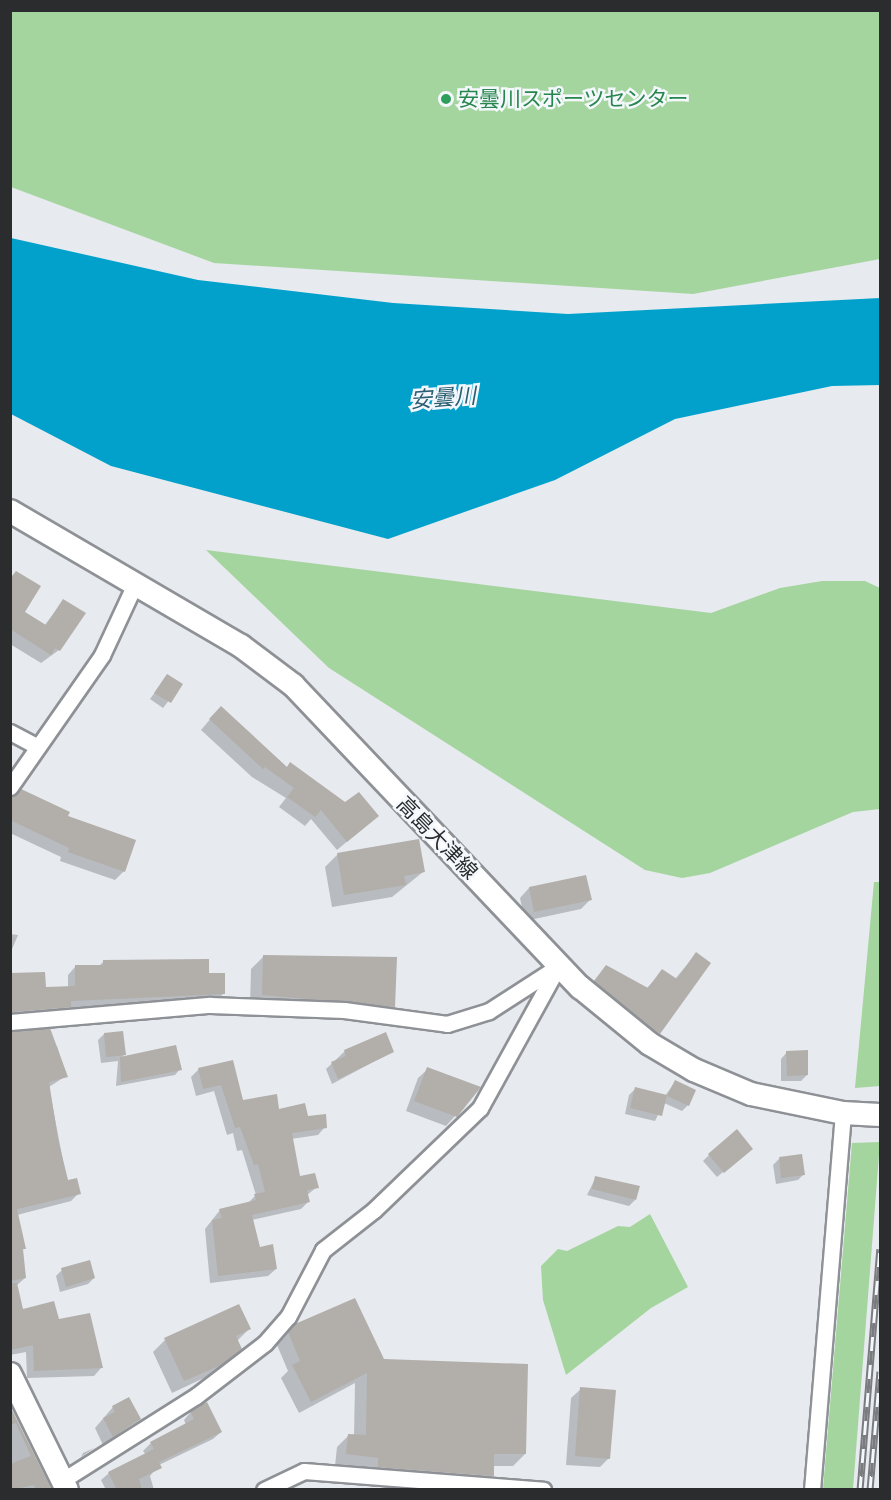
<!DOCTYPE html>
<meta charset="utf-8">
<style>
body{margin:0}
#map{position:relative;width:891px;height:1500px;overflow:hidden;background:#e7eaef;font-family:"Fira Sans","Noto Sans JP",sans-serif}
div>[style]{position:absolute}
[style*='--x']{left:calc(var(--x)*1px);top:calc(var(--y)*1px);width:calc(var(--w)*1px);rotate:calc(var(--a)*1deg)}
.green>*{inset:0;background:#a4d59e}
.water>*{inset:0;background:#02a1cc}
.shadow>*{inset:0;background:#0003}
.building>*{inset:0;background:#b2aeaa}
.roads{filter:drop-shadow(2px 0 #8e9195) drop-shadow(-2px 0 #8e9195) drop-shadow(0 2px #8e9195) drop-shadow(0 -2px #8e9195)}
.minor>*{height:15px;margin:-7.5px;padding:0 7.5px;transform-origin:7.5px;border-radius:7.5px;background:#fff}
.secondary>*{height:22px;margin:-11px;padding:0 11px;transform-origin:11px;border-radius:11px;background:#fff}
.rail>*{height:7px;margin-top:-3.5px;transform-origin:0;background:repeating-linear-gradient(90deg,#f4f8fc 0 14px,#797b7e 0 28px);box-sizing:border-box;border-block:2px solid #797b7e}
.dots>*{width:16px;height:16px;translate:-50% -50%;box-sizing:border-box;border:3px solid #f4f8fc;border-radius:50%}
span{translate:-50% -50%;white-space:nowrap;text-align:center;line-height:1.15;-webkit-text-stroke:5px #f4f8fc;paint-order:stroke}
.leisure-label{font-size:21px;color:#27864d}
.left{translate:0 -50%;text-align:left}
.street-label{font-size:21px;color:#2a2c2d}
.water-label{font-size:22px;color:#2b5e71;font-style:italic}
.frame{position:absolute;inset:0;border:12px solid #2a2c2d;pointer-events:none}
</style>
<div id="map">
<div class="green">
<div style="clip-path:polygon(10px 11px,880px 11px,880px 259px,693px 294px,214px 263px,11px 187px)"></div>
<div style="clip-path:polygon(206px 550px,711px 613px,780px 588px,822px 581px,865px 581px,880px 588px,880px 809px,853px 812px,710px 873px,682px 878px,645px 870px,329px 668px)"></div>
<div style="clip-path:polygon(874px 882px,880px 882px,880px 1086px,855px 1088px)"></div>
<div style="clip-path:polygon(880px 1142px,853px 1489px,823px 1489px,852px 1143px)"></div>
<div style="clip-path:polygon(650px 1214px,688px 1287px,651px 1308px,566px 1375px,543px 1300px,541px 1266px,558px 1249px,567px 1251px,618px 1226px,630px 1227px)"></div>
</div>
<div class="water">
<div style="clip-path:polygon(11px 238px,198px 280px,393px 303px,568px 314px,880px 298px,880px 385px,832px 386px,675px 419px,555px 480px,388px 539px,111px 466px,11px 414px)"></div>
</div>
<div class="shadow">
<div style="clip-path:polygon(16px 572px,23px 613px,44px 626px,64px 600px,59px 650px,41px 663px,10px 644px,10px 578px)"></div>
<div style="clip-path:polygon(167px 676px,181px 685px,163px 708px,150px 699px)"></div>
<div style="clip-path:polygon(212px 717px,286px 768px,290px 764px,345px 804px,377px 816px,337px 850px,311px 819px,305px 826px,279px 807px,286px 798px,252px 777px,201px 730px)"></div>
<div style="clip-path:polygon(10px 797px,66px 817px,124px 871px,115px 880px,60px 861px,61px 857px,10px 833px)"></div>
<div style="clip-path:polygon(338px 854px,423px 872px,392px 897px,332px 907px,325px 867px)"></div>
<div style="clip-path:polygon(529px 888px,590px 900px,581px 909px,525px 921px,520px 898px)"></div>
<div style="clip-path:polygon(10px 934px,18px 935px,10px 954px)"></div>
<div style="clip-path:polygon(696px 954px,709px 964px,647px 1046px,583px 994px,606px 967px,646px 989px,663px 971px,675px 979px)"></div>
<div style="clip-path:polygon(263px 957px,394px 1007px,382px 1019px,250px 1007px,251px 969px)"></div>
<div style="clip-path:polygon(103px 962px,207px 974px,224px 993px,216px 1001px,68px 1008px,62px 1014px,10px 1019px,10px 975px,44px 989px,68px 988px,68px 975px,75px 967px,99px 966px)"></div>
<div style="clip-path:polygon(10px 1032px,57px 1046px,66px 1076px,49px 1087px,67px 1182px,79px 1193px,71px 1201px,17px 1215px,25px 1248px,21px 1251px,25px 1278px,16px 1286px,20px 1310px,58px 1321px,101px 1368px,94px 1376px,27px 1378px,26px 1352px,10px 1355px)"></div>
<div style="clip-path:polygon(104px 1034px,124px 1055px,121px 1058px,180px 1069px,175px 1075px,116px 1086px,118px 1061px,101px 1063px,98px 1040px)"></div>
<div style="clip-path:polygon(345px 1051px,392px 1052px,332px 1084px,326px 1069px)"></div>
<div style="clip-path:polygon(787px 1052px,807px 1075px,801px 1081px,781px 1081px,781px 1059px)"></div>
<div style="clip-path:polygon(232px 1061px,242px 1101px,307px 1117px,325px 1127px,318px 1135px,291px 1139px,299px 1178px,317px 1187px,307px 1195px,308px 1202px,301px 1209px,252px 1220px,259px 1248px,276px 1269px,268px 1276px,210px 1283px,205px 1229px,220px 1210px,247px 1204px,256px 1195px,242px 1150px,237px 1151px,233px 1133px,227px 1135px,214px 1091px,196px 1096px,191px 1077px,199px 1069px)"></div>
<div style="clip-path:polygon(428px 1069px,455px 1116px,446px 1126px,406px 1111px,418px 1078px)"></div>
<div style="clip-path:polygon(675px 1082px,688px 1105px,682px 1111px,664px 1103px,655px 1121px,625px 1114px,629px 1095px,635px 1089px,665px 1096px)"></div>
<div style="clip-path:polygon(745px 1154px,717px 1177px,703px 1161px,709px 1155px)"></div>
<div style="clip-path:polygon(779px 1159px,804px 1174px,798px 1180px,776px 1184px,773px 1165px)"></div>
<div style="clip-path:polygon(596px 1177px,635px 1200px,629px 1206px,587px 1195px)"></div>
<div style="clip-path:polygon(62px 1270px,94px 1278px,88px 1284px,60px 1292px,56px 1276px)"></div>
<div style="clip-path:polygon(296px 1325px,383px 1360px,525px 1454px,513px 1466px,493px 1466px,492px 1475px,480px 1487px,335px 1466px,337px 1447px,349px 1435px,354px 1436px,355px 1383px,299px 1413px,281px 1378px,288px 1371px,277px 1345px)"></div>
<div style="clip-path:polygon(249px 1329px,237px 1341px,240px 1348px,227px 1361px,206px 1377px,172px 1393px,153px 1352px,165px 1340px)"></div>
<div style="clip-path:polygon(581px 1389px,609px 1458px,600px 1467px,566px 1465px,571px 1398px)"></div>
<div style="clip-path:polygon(113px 1407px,139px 1419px,103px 1445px,95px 1428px)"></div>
<div style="clip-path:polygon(10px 1409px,51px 1490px,10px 1490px)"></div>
<div style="clip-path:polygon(191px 1412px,221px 1432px,213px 1439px,159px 1465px,150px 1476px,154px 1490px,106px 1490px,101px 1480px,109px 1473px,146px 1455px,143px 1451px,151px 1443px,186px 1425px,184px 1420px)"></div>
<div style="clip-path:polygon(94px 1448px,81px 1457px,83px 1453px)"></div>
</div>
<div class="building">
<div style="clip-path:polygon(16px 571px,41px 586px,25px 612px,46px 625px,63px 599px,86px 613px,60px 651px,55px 648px,51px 655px,10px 629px,10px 579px)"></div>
<div style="clip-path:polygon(167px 674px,183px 684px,171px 703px,154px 693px)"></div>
<div style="clip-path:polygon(221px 706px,287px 767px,290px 762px,345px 802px,359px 792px,379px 816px,347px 842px,321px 810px,315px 817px,287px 797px,294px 788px,265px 767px,263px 769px,209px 719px)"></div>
<div style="clip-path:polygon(21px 789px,70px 812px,68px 816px,136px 840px,125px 872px,68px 852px,69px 848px,10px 820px,10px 797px)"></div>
<div style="clip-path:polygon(419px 839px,425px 872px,404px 876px,406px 885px,344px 895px,337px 853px)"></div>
<div style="clip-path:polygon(586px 875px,592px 900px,534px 912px,529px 887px)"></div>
<div style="clip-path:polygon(696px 952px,711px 963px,660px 1034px,594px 981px,606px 965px,648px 988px,662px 969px,677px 979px)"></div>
<div style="clip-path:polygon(263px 955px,397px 957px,395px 1007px,262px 995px)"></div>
<div style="clip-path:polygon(209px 959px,209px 973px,225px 973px,225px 994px,71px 1001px,71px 1007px,10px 1012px,10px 973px,45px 972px,46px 987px,75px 986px,75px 965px,103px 965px,103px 960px)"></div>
<div style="clip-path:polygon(50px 1028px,68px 1077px,49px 1082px,58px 1139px,68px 1180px,77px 1178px,81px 1194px,17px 1209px,26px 1249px,23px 1249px,26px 1278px,10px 1281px,10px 1032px)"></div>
<div style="clip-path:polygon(123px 1031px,126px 1055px,106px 1057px,104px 1033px)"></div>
<div style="clip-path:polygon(386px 1032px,394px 1052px,338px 1079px,331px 1062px,346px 1056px,344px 1050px)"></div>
<div style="clip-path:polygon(176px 1045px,182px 1070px,121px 1082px,120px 1057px)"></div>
<div style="clip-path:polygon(808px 1050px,808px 1075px,787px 1076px,786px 1051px)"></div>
<div style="clip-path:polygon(233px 1060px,243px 1100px,277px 1094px,279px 1109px,305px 1103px,308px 1116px,326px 1114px,327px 1128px,292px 1133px,300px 1176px,315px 1173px,319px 1188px,307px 1190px,310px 1202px,252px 1215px,260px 1247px,273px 1244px,277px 1269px,218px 1276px,212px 1220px,222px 1218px,219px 1209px,256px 1200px,254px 1194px,265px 1192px,258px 1164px,254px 1165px,240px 1127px,235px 1128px,221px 1085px,203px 1089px,198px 1068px)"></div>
<div style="clip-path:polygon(427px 1067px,481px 1087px,457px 1117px,414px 1101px)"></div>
<div style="clip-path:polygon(675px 1080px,696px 1090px,689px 1106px,667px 1096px)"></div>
<div style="clip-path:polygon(635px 1087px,667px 1095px,662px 1116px,630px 1108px)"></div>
<div style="clip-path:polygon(737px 1129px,753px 1149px,724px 1173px,708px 1154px)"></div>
<div style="clip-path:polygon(802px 1154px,805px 1175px,781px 1178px,779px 1157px)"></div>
<div style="clip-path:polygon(595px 1176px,640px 1186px,636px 1200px,592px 1189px)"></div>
<div style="clip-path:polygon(90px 1260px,95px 1278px,66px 1287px,61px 1268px)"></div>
<div style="clip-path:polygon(10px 1283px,17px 1283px,23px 1309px,54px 1301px,59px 1319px,90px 1313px,103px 1368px,34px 1371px,33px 1345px,10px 1350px)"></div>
<div style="clip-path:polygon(355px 1298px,384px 1359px,528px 1364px,526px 1454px,494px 1454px,494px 1476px,378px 1467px,378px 1458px,346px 1454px,348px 1434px,366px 1435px,367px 1373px,311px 1402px,292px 1365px,300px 1361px,288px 1332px,295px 1324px)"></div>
<div style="clip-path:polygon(239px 1304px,251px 1329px,236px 1336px,242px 1349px,221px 1365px,184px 1381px,164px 1338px)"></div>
<div style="clip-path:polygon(580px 1387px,616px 1390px,610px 1459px,575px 1456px)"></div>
<div style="clip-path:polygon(129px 1397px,141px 1419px,113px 1437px,103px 1418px,115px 1412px,112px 1406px)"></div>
<div style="clip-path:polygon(207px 1402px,222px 1432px,159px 1462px,162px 1468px,139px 1479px,142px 1490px,117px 1490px,108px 1472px,154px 1449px,150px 1442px,194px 1419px,190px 1411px)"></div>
<div style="clip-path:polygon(10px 1406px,52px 1490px,36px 1490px,34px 1485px,10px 1490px,10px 1464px,31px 1456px,16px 1423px,10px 1425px)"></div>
</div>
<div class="roads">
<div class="minor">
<div style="--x:10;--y:732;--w:30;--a:28"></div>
<div style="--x:10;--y:787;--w:161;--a:-55.1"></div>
<div style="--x:102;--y:655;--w:78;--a:-65.1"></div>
<div style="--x:10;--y:1022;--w:201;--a:-4.9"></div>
<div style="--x:210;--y:1005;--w:134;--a:2.1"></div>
<div style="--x:344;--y:1010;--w:104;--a:7.7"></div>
<div style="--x:447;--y:1024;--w:44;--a:-17.2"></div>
<div style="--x:489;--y:1011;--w:81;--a:-32.9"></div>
<div style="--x:63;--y:1480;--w:157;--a:-32.3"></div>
<div style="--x:196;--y:1396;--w:87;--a:-37.5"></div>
<div style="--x:265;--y:1343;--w:35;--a:-49"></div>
<div style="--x:288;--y:1317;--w:76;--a:-62.4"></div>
<div style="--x:323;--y:1250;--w:65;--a:-38.1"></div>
<div style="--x:374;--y:1210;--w:147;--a:-43.9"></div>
<div style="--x:480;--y:1108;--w:163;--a:-61.1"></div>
<div style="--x:264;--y:1490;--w:44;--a:-25.4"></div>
<div style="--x:304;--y:1471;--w:240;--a:4.5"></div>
<div style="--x:812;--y:1490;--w:378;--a:-85.3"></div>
</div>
<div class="secondary">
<div style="--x:10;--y:511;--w:268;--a:30.3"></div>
<div style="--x:241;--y:646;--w:65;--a:36.9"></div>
<div style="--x:293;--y:685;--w:417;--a:46.5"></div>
<div style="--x:580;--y:987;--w:90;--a:39.2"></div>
<div style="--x:650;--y:1044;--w:51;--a:30.6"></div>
<div style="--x:694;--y:1070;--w:62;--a:22.8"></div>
<div style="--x:751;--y:1094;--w:94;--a:11.7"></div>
<div style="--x:843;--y:1113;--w:37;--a:3"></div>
<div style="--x:10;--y:1374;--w:129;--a:63.8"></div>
</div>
</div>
<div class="rail">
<div style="--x:860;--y:1490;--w:242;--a:-85.3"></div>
<div style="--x:870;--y:1490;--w:119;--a:-85.2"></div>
</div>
<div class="dots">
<div style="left:446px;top:99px;background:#2e9e5b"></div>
</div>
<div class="leisure-label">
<span class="left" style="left:458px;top:99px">安曇川スポーツセンター</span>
</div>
<div class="street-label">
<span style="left:437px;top:838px;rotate:46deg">高島大津線</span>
</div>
<div class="water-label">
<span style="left:443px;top:398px;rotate:-4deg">安曇川</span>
</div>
<div class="frame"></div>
</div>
